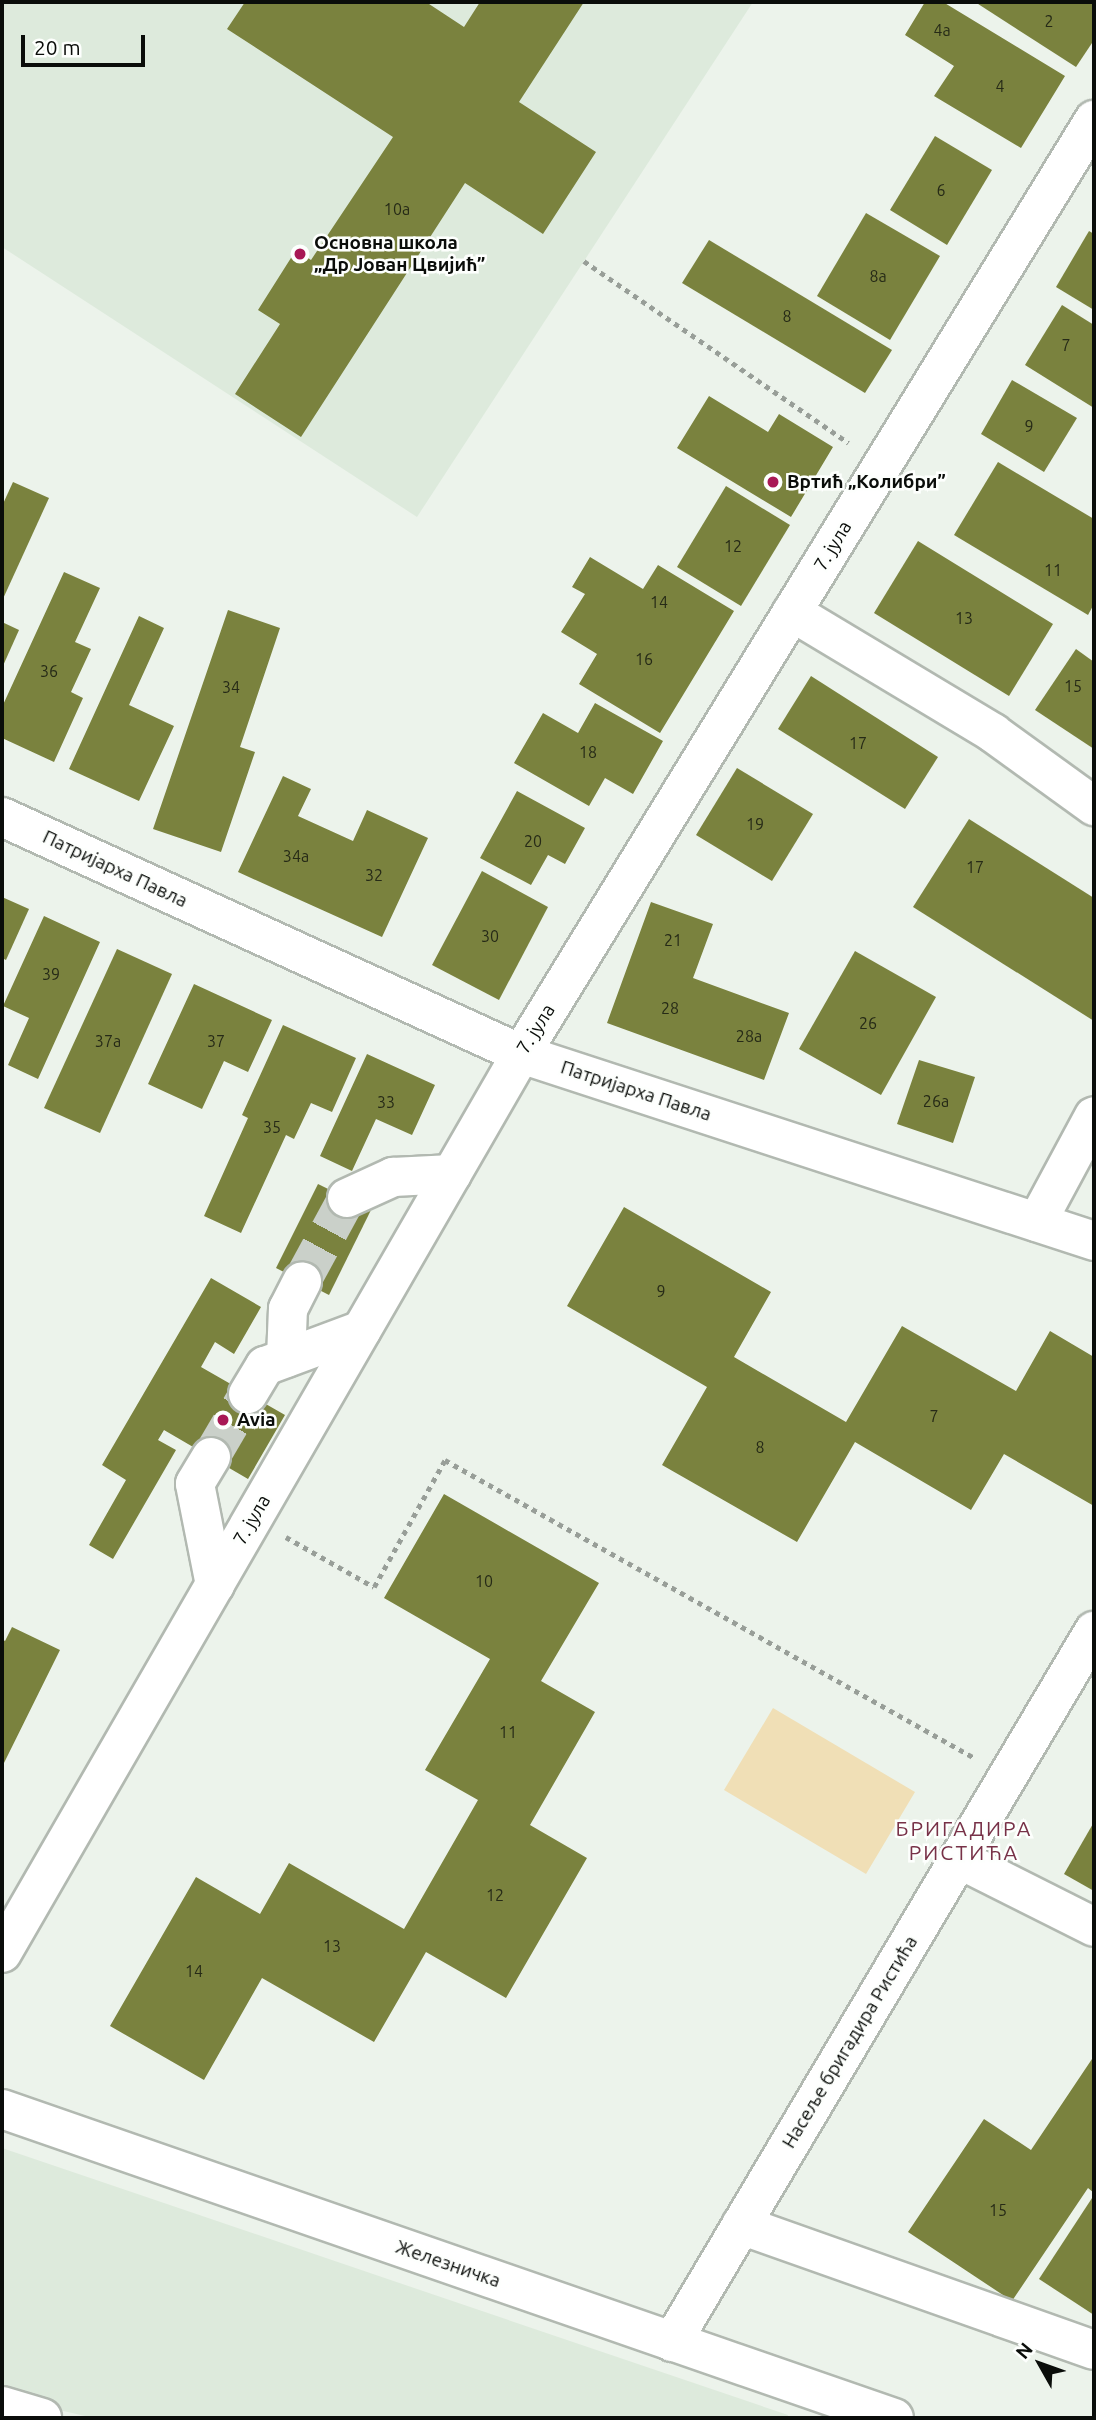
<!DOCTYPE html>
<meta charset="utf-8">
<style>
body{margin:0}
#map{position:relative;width:1096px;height:2420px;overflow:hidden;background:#ecf3eb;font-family:Ubuntu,sans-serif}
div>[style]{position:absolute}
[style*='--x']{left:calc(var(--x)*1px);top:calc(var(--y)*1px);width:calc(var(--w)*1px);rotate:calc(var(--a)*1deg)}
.built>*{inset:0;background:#ddeadc}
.green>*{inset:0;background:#f0dfb6}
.building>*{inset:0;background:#7a823e}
.minor-tunnel>*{height:38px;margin-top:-19px;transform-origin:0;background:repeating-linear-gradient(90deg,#cad0c9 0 38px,transparent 0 57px)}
.path>*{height:4.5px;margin-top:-2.25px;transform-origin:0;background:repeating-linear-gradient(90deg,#989e98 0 5px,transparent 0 10px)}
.roads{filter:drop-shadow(2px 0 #b2b9b1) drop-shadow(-2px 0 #b2b9b1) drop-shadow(0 2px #b2b9b1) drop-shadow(0 -2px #b2b9b1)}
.minor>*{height:38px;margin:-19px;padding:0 19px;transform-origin:19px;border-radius:19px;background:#fff}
.dots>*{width:19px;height:19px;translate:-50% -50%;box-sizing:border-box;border:4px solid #fdfffd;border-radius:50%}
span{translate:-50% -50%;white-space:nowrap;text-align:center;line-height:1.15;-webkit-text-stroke:5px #fdfffd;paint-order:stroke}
.number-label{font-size:16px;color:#262a17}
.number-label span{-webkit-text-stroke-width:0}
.poi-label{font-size:19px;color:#0a0d0a;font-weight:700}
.left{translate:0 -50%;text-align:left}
.street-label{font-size:19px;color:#0a0d0a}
.neighbourhood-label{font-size:21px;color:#773147;letter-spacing:2px}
.frame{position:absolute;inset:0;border:4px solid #0a0d0a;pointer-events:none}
.north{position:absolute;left:1005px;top:2329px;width:70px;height:70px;-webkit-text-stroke:5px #fdfffd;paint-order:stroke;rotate:310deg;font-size:19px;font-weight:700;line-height:28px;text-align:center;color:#0a0d0a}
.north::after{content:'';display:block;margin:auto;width:24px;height:32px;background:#0a0d0a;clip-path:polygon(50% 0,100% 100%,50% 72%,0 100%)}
.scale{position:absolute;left:21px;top:35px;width:124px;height:32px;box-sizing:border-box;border:4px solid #0a0d0a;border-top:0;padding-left:9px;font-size:21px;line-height:24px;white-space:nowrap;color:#0a0d0a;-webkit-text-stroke:5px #fdfffd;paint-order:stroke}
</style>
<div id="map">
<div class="built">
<div style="clip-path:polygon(2px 2px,753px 2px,417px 517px,2px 247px)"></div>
<div style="clip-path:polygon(2px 2148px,788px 2415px,787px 2418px,94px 2418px,2px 2397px)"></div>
</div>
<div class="green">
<div style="clip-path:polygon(773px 1708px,915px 1792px,866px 1874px,724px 1790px)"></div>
</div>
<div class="building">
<div style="clip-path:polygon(245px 2px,426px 2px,464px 27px,480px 2px,584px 2px,519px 102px,596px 152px,543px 234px,465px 183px,301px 437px,235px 394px,280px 324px,258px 310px,296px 250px,311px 260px,393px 137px,227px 29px)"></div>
<div style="clip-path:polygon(925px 2px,943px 2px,1065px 76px,1021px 148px,934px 96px,954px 66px,905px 35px)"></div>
<div style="clip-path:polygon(975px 2px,1094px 2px,1094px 40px,1076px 67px)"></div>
<div style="clip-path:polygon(935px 136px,992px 170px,947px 245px,890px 210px)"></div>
<div style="clip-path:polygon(866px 213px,940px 256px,890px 340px,817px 296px)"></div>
<div style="clip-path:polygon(1089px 231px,1094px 234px,1094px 310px,1056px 287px)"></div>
<div style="clip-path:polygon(709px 240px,892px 350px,865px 393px,682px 283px)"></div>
<div style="clip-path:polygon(1062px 305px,1094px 325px,1094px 408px,1025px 365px)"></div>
<div style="clip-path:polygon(1012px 380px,1077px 418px,1044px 472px,981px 434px)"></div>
<div style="clip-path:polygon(709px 396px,768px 432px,779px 414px,833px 447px,791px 517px,677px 448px)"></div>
<div style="clip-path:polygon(998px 462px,1094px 519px,1094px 604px,1088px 615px,954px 535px)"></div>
<div style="clip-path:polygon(13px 482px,49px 498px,2px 601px,2px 506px)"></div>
<div style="clip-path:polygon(726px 486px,790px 525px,741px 606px,677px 567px)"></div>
<div style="clip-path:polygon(918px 541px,1053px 624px,1009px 696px,874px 613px)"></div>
<div style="clip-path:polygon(590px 557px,643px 589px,658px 565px,734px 611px,660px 733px,579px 684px,597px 654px,561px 632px,585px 594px,572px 587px)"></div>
<div style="clip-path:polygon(64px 572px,100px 588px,75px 642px,91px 649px,71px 692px,83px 698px,54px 762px,2px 738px,2px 707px)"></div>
<div style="clip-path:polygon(228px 610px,280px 628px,240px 747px,255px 752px,221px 852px,153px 829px)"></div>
<div style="clip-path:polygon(139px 616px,164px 628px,129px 705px,174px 726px,139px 801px,69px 769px)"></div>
<div style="clip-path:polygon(2px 622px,19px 630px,2px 668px)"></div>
<div style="clip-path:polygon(1076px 649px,1094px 662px,1094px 749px,1035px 710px)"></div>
<div style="clip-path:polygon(811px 676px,938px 757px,905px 809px,778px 729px)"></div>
<div style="clip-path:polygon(595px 703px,663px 741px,633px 794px,605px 778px,589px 806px,514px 763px,543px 713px,578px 733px)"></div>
<div style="clip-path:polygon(737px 768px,813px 814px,772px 881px,696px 835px)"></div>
<div style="clip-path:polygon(283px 776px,311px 789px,298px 816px,353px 841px,367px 810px,428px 838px,382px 937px,238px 872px)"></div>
<div style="clip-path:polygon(517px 791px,585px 828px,565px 864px,548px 855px,531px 885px,480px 858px)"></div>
<div style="clip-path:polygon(969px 819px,1094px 898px,1094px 1021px,913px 907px)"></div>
<div style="clip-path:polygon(482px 871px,548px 907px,499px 1000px,432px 965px)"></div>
<div style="clip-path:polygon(2px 897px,29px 909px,6px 960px,2px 958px)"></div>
<div style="clip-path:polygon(651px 902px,713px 924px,693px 978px,789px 1013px,764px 1080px,607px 1023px)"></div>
<div style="clip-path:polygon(44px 916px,100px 942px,38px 1079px,8px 1065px,29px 1018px,3px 1006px)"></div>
<div style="clip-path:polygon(117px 949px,172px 974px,100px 1133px,44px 1108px)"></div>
<div style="clip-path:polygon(855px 951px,936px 997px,881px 1095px,799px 1049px)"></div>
<div style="clip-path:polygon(194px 984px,272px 1020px,248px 1072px,224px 1061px,202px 1109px,148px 1084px)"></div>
<div style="clip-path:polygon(283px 1025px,356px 1058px,332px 1112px,311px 1103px,294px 1139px,286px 1135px,241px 1233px,204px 1216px,248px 1118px,242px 1115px)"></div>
<div style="clip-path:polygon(367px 1054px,435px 1085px,412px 1135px,376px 1119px,352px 1171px,320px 1156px)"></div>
<div style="clip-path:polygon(919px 1060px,975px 1077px,953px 1143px,897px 1124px)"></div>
<div style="clip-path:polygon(318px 1184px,371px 1210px,329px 1295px,276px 1268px)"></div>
<div style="clip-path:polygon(624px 1207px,771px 1292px,734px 1357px,846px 1422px,902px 1326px,1016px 1391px,1050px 1331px,1094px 1357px,1094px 1506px,1004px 1454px,971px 1510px,855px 1442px,797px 1542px,662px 1465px,707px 1387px,567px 1306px)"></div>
<div style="clip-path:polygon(211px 1278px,261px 1307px,234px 1354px,215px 1342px,201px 1367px,285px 1415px,248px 1479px,164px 1430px,158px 1440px,176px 1450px,113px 1559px,89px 1545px,126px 1480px,102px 1465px)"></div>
<div style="clip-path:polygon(444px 1494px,599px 1583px,541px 1681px,595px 1712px,530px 1825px,587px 1858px,506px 1998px,426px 1952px,374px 2042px,262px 1978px,204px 2080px,110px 2026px,196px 1877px,260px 1914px,289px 1863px,404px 1929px,478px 1800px,425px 1770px,490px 1659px,384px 1598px)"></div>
<div style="clip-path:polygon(12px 1627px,60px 1650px,2px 1767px,2px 1639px,5px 1641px)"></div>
<div style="clip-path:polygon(1094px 1822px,1094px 1891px,1064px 1874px)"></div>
<div style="clip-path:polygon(1094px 2056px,1094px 2193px,1088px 2188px,1012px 2301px,908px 2232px,984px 2119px,1031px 2150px)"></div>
<div style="clip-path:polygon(1094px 2195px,1094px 2315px,1039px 2279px)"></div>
</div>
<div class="minor-tunnel">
<div style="--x:302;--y:1281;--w:94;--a:-61.5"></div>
<div style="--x:211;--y:1457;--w:73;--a:-59.6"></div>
</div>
<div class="path">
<div style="--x:584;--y:261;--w:321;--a:34.5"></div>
<div style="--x:286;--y:1537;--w:101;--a:29.6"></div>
<div style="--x:374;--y:1587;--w:145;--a:-60.8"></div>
<div style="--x:445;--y:1460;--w:606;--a:29.36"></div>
</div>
<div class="roads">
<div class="minor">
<div style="--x:792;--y:612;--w:235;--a:31"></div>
<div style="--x:993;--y:733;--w:125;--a:35.9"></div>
<div style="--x:2;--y:817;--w:571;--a:24.54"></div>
<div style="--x:521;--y:1054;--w:603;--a:18.07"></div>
<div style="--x:347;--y:1198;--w:51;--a:-24.5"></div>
<div style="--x:393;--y:1177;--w:59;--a:-2.9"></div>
<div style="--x:1037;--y:1222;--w:120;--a:-61.7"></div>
<div style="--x:286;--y:1358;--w:49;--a:-87.7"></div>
<div style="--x:288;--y:1309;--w:31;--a:-63"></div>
<div style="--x:248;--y:1394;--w:33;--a:-59"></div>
<div style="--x:265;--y:1366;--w:103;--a:-20.4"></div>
<div style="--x:211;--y:1457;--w:31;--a:121"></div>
<div style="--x:195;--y:1484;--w:103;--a:78.8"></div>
<div style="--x:959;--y:1859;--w:151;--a:26.7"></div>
<div style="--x:2;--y:1953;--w:1038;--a:-60"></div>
<div style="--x:521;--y:1054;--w:1096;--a:-58.47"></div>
<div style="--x:2;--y:2109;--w:944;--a:19.11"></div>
<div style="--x:741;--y:2225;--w:374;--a:19.5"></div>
<div style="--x:672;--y:2342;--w:827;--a:-59.31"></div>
<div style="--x:2;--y:2406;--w:42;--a:16.7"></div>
</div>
</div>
<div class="dots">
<div style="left:300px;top:254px;background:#a81855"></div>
<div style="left:773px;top:482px;background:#a81855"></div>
<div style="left:223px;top:1420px;background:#a81855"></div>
</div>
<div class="number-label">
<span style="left:1049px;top:21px">2</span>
<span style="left:942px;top:30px">4a</span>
<span style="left:1000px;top:86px">4</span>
<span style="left:941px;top:190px">6</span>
<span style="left:397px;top:209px">10a</span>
<span style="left:878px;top:276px">8a</span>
<span style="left:787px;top:316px">8</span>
<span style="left:1066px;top:345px">7</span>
<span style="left:1029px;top:426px">9</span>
<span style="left:733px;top:546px">12</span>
<span style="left:1053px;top:570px">11</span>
<span style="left:659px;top:602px">14</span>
<span style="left:964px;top:618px">13</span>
<span style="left:644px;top:659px">16</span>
<span style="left:49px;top:671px">36</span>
<span style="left:1073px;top:686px">15</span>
<span style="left:231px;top:687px">34</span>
<span style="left:858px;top:743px">17</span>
<span style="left:588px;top:752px">18</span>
<span style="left:755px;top:824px">19</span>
<span style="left:533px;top:841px">20</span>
<span style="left:296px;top:856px">34a</span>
<span style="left:975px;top:867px">17</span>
<span style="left:374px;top:875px">32</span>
<span style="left:490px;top:936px">30</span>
<span style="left:673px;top:940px">21</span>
<span style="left:51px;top:974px">39</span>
<span style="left:670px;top:1008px">28</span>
<span style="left:868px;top:1023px">26</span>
<span style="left:749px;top:1036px">28a</span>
<span style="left:108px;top:1041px">37a</span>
<span style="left:216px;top:1041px">37</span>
<span style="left:936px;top:1101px">26a</span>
<span style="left:386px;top:1102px">33</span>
<span style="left:272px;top:1127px">35</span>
<span style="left:661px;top:1291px">9</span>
<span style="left:934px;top:1416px">7</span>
<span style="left:760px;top:1447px">8</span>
<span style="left:484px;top:1581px">10</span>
<span style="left:508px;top:1732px">11</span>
<span style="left:495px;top:1895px">12</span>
<span style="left:332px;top:1946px">13</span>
<span style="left:194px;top:1971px">14</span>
<span style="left:998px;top:2210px">15</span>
</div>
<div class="poi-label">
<span class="left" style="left:314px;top:254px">Основна школа<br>„Др Јован Цвијић”</span>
<span class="left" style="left:787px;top:482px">Вртић „Колибри”</span>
<span class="left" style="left:237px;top:1420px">Avia</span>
</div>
<div class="street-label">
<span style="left:833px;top:546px;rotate:-59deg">7. јула</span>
<span style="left:115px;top:869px;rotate:25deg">Патријарха Павла</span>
<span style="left:536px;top:1029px;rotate:-58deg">7. јула</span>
<span style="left:636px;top:1091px;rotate:18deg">Патријарха Павла</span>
<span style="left:252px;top:1520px;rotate:-60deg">7. јула</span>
<span style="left:850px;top:2042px;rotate:-59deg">Насеље бригадира Ристића</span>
<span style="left:448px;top:2264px;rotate:19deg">Железничка</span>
</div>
<div class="neighbourhood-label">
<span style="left:964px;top:1840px">БРИГАДИРА<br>РИСТИЋА</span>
</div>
<div class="frame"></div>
<div class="north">N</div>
<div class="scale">20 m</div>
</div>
